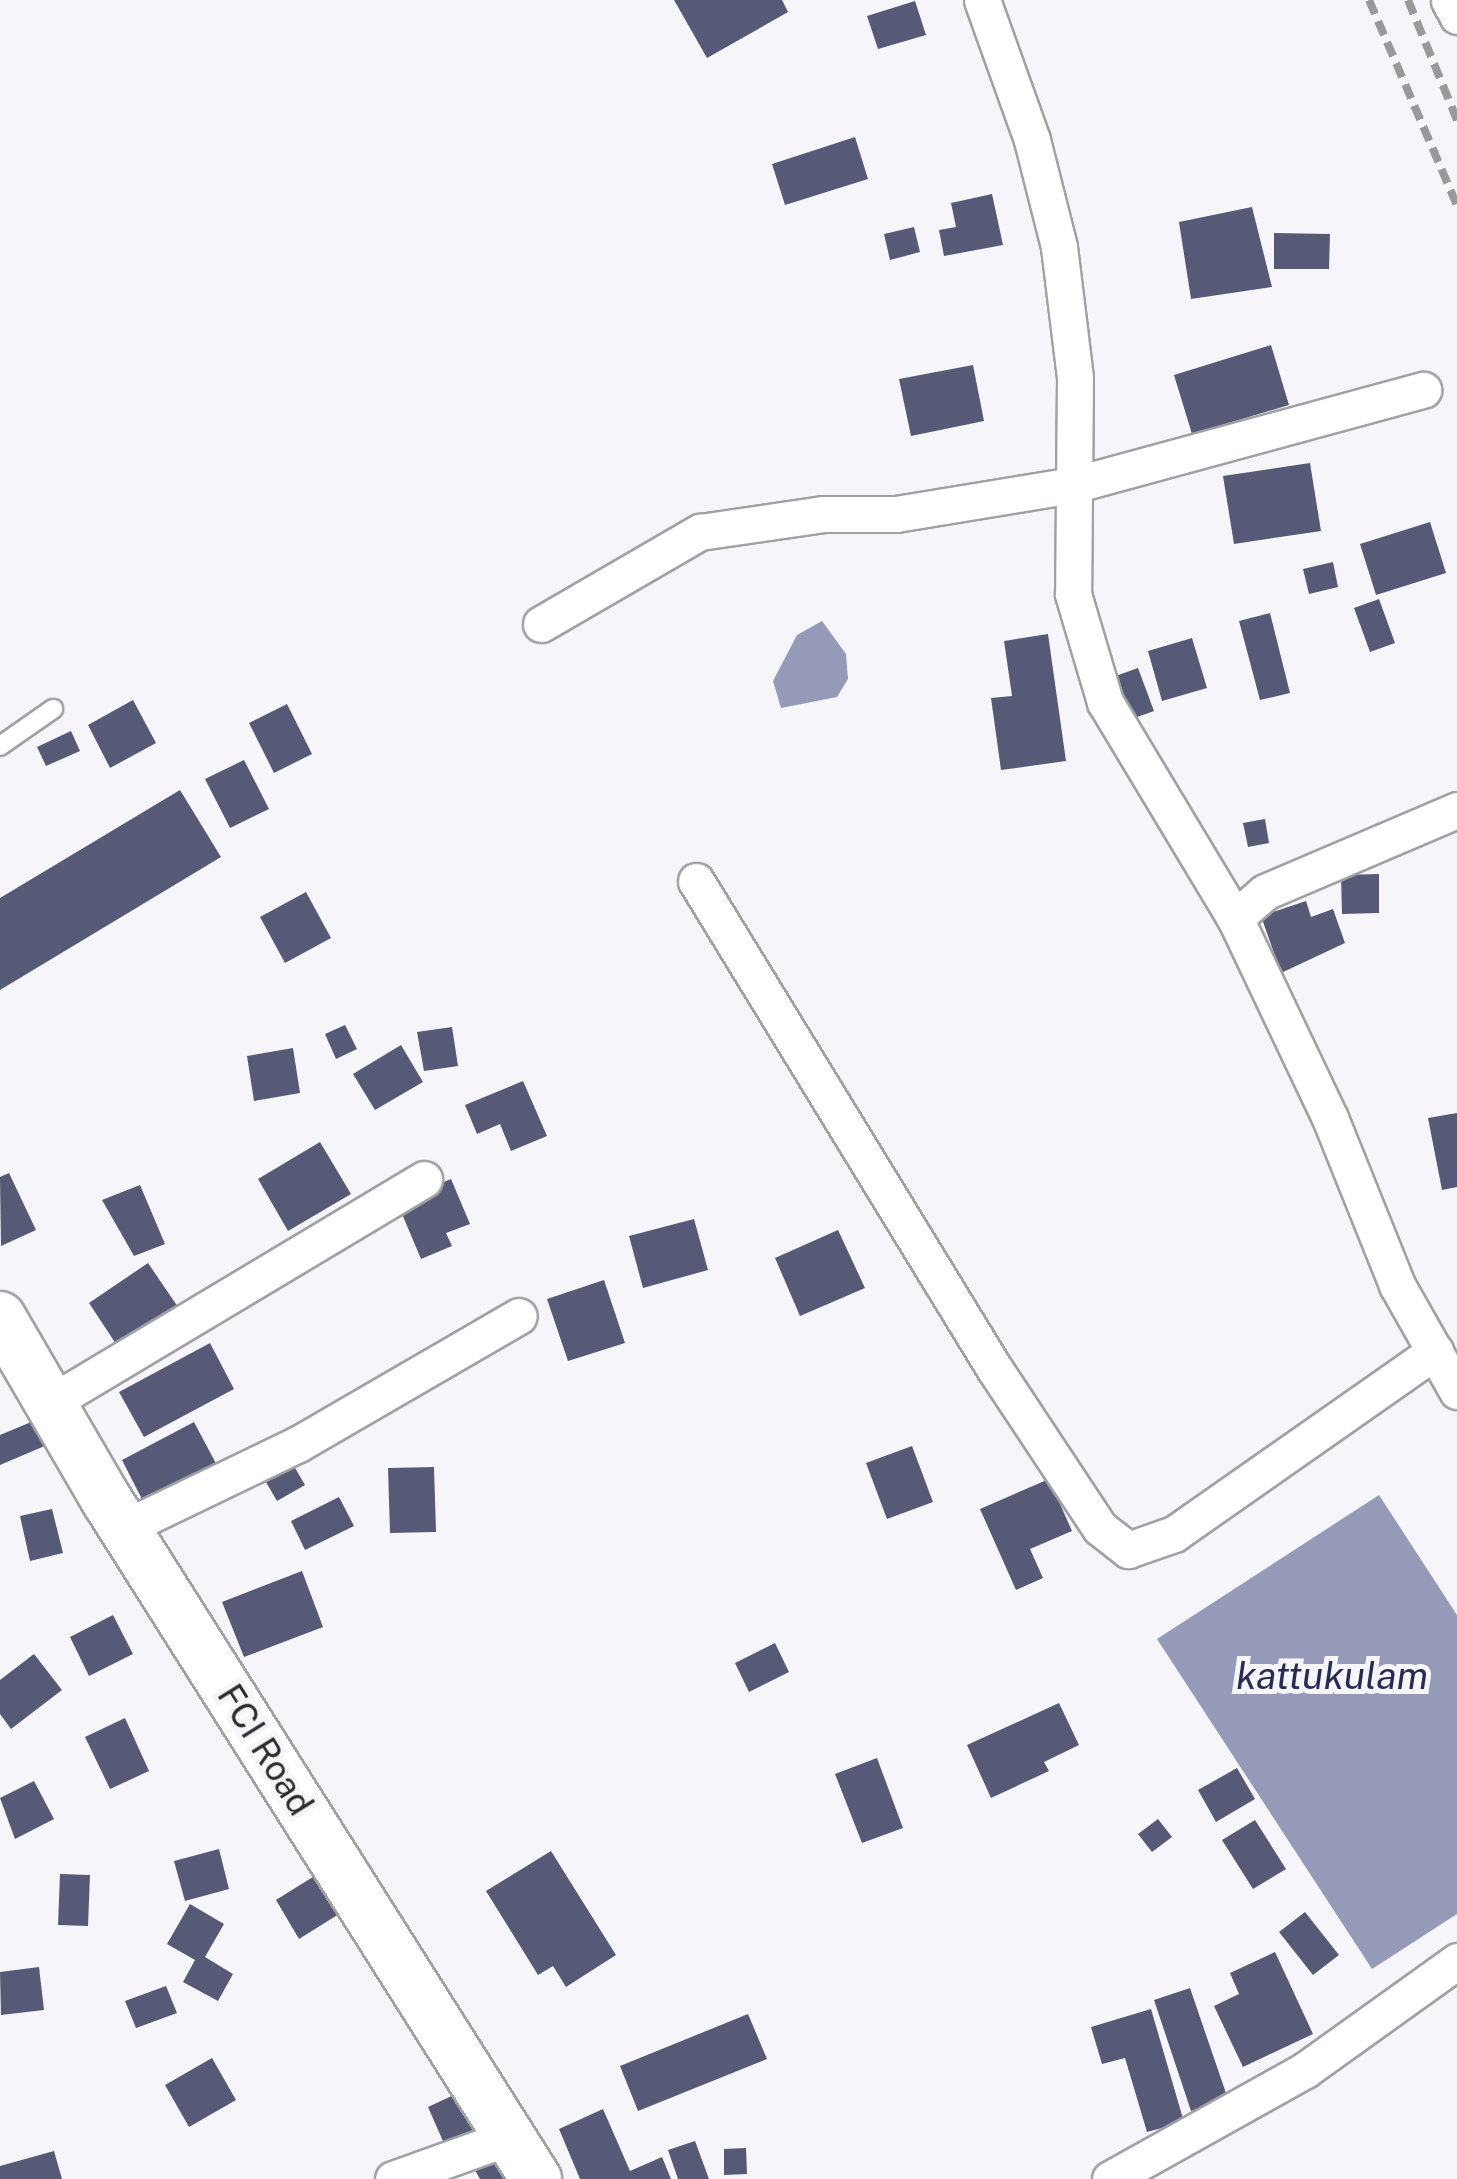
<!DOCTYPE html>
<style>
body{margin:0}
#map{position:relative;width:1457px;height:2179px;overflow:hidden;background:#f6f6fa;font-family:"Public Sans",sans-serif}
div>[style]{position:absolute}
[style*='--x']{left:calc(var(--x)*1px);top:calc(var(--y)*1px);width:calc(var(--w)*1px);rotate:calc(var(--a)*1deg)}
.water>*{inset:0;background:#959ab9}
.building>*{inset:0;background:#565a76}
.roads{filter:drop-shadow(2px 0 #a0a1a4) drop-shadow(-2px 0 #a0a1a4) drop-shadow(0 2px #a0a1a4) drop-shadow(0 -2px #a0a1a4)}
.lane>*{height:18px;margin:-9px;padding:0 9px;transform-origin:9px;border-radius:9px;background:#fff}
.street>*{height:35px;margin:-17.5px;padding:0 17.5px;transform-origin:17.5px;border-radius:17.5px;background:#fff}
.secondary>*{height:50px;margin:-25px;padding:0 25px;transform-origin:25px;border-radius:25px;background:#fff}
.rail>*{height:8px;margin-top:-4px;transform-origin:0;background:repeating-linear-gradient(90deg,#99999c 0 15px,transparent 0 23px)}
span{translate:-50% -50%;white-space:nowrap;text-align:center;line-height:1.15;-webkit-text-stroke:10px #f6f6fa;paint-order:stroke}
.street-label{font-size:35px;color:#29292b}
.water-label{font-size:38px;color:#282b55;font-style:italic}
</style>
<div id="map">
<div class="water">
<div style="clip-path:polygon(822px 621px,846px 654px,848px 679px,837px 697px,781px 708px,773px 681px,797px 635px)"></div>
<div style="clip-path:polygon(1379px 1495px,1457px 1615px,1457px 1914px,1372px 1969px,1157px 1639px)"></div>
</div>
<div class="building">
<div style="clip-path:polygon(674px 0,782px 0,788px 12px,707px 58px)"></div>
<div style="clip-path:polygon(915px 1px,926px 35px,878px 49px,867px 16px)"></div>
<div style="clip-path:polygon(855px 137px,868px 179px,785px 205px,772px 164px)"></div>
<div style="clip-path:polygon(992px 194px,1003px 245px,944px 256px,939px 230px,956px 227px,951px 203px)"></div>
<div style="clip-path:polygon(1252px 207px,1272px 287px,1191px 299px,1179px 222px)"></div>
<div style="clip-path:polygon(914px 227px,920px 252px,890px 260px,884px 234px)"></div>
<div style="clip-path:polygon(1274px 233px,1330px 234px,1329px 269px,1274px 269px)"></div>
<div style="clip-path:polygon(1271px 345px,1289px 405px,1192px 434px,1174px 375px)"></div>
<div style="clip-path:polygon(973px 365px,984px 421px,911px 436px,899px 379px)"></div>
<div style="clip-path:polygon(1310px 463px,1321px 531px,1234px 544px,1223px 476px)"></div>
<div style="clip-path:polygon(1430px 522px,1446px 573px,1376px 595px,1360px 544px)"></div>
<div style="clip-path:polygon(1333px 562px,1338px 587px,1309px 594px,1303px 569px)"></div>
<div style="clip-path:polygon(1379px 599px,1395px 643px,1370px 652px,1354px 608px)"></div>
<div style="clip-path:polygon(1270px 613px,1290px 693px,1260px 700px,1239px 621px)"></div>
<div style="clip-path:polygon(1048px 634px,1066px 761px,1001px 770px,991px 698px,1012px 696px,1004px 641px)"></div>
<div style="clip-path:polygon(1192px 638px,1207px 688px,1162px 701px,1148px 651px)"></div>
<div style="clip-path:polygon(1138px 668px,1154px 711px,1126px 721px,1110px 678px)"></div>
<div style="clip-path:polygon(133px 700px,156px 743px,110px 768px,88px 725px)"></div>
<div style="clip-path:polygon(287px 704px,312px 754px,274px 773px,249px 723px)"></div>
<div style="clip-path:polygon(71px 731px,80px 751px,46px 766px,37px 747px)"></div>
<div style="clip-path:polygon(244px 760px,269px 809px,230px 828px,205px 779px)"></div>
<div style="clip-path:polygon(180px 790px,221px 857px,0 990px,0 898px)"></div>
<div style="clip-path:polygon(1265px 819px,1269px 843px,1248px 847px,1243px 823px)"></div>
<div style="clip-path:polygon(1379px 874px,1379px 913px,1342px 914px,1341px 875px)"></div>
<div style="clip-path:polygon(306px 892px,331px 938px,285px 963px,260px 917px)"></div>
<div style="clip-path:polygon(1306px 901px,1311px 917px,1333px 909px,1345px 943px,1281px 973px,1261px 916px)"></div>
<div style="clip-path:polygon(345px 1025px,357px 1049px,336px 1059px,325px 1034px)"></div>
<div style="clip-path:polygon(452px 1027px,458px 1066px,424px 1071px,417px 1032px)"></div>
<div style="clip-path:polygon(401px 1045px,423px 1082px,375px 1110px,353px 1074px)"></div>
<div style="clip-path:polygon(293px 1048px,300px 1093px,254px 1101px,247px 1056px)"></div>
<div style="clip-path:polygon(523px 1081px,547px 1136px,511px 1151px,500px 1124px,477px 1134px,465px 1105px)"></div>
<div style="clip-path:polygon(1457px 1113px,1457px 1187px,1442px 1190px,1428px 1118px)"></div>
<div style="clip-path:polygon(320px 1142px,351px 1194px,288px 1231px,258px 1179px)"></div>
<div style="clip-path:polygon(9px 1173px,36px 1230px,1px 1246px,0 1177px)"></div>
<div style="clip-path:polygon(451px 1179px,470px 1224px,446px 1233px,452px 1246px,421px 1259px,397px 1202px)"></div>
<div style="clip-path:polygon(140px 1185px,165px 1244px,134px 1256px,102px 1200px)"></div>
<div style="clip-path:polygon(694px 1219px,708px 1270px,643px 1288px,629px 1236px)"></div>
<div style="clip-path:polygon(838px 1230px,865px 1288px,800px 1316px,775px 1258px)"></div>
<div style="clip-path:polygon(148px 1263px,180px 1310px,120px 1350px,89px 1303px)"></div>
<div style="clip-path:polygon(604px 1280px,625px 1343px,568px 1361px,547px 1299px)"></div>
<div style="clip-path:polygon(210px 1343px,234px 1389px,144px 1437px,119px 1392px)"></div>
<div style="clip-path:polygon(36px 1420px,47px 1445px,0 1465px,0 1435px)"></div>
<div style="clip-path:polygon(194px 1422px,220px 1471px,147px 1509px,122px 1460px)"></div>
<div style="clip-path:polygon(912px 1446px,933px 1502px,887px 1519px,866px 1463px)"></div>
<div style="clip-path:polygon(291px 1461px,305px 1485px,277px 1501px,263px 1477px)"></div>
<div style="clip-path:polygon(434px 1467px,436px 1532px,390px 1533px,388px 1468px)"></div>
<div style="clip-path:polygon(1049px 1479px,1072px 1531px,1030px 1549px,1043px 1578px,1016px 1590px,980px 1509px)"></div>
<div style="clip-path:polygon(339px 1497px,354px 1526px,305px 1550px,291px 1521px)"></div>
<div style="clip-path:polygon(52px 1509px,63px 1553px,30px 1561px,20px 1516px)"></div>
<div style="clip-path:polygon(302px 1571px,323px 1627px,244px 1657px,222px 1602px)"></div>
<div style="clip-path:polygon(113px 1615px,133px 1654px,89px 1676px,70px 1637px)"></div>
<div style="clip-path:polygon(775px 1643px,789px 1672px,749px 1692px,735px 1663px)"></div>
<div style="clip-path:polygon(34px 1654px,62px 1690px,11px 1729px,0 1714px,0 1680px)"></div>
<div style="clip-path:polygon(1059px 1703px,1079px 1745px,1044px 1762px,1049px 1771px,991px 1798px,967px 1745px)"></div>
<div style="clip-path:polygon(125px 1718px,149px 1771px,110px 1789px,85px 1737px)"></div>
<div style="clip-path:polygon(877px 1758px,903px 1828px,862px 1843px,835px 1774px)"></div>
<div style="clip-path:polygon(1237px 1768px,1255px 1799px,1216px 1822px,1198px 1790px)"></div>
<div style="clip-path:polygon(34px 1781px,54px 1819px,15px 1839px,0 1798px)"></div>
<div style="clip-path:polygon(1158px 1819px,1172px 1837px,1152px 1852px,1138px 1834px)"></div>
<div style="clip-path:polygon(1255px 1820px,1286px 1869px,1253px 1889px,1222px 1840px)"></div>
<div style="clip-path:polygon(219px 1849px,229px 1889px,185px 1901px,174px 1861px)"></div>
<div style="clip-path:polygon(551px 1851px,616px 1955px,566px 1987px,553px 1966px,538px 1975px,486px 1891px)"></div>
<div style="clip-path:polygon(60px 1874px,90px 1875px,88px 1926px,58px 1925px)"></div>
<div style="clip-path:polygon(316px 1875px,339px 1914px,299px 1939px,276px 1900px)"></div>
<div style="clip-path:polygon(190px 1904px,224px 1924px,205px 1957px,233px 1974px,218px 2001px,183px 1982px,195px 1960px,167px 1944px)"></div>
<div style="clip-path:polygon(1305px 1912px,1339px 1955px,1313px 1975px,1279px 1932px)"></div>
<div style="clip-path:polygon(1275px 1952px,1313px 2034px,1243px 2067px,1214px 2006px,1239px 1994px,1230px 1973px)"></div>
<div style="clip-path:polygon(39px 1967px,44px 2010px,1px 2015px,0 1972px)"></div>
<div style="clip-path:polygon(166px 1986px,177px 2013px,136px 2028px,125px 2001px)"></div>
<div style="clip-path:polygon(1190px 1988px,1228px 2099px,1191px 2111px,1154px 2000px)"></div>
<div style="clip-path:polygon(1151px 2009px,1184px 2122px,1147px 2132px,1125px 2058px,1102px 2064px,1091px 2027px)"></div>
<div style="clip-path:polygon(748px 2014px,767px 2059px,638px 2111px,620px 2066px)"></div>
<div style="clip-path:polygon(212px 2058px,236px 2100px,189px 2127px,165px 2085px)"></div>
<div style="clip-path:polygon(471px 2087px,490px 2129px,446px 2148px,428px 2107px)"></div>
<div style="clip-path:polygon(603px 2109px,630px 2171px,662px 2157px,671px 2179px,580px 2179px,559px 2129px)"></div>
<div style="clip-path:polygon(695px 2141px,709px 2179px,678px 2179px,668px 2150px)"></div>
<div style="clip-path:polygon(501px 2148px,517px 2179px,480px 2179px,471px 2163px)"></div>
<div style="clip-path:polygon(746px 2148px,747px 2174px,724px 2175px,724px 2149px)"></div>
<div style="clip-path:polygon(54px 2151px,62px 2179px,0 2179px,0 2166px)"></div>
</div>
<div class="roads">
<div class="lane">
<div style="--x:0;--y:746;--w:65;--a:-34.9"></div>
</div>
<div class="street">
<div style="--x:982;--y:0;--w:149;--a:70.3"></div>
<div style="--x:1032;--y:140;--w:110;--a:75.8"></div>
<div style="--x:1059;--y:247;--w:132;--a:83"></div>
<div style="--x:1075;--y:378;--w:216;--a:90.5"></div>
<div style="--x:1073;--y:594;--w:113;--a:73.5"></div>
<div style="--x:1105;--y:702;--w:252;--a:59"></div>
<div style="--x:1449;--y:0;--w:18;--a:63"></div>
<div style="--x:541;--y:624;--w:184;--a:-30.1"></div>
<div style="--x:700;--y:532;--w:124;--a:-8.3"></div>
<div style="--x:823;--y:514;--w:73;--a:0"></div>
<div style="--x:896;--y:514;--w:179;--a:-9.3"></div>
<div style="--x:1073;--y:485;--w:363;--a:-15.2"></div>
<div style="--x:1457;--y:810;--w:209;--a:156.9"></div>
<div style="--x:1265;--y:892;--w:40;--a:139"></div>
<div style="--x:1235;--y:918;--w:221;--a:64.6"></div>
<div style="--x:1330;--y:1118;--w:180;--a:68.1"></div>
<div style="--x:1397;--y:1285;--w:122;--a:60.5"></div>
<div style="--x:696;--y:881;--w:571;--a:58.54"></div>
<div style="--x:994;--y:1368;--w:192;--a:56.5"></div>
<div style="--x:1100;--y:1528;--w:36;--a:38"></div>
<div style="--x:1128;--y:1550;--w:49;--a:-19.2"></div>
<div style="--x:1174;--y:1534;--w:319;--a:-35"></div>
<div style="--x:50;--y:1403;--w:436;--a:-30.9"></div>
<div style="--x:124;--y:1528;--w:193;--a:-25.8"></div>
<div style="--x:298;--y:1444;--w:255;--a:-30.1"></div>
<div style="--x:393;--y:2179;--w:124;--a:-19.7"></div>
<div style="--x:1110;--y:2179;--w:223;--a:-29.2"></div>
<div style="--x:1305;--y:2070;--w:187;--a:-35.6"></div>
</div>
<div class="secondary">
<div style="--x:0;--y:1317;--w:211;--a:59.8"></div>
<div style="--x:106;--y:1499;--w:805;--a:57.69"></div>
</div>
</div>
<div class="rail">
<div style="--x:1369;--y:0;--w:223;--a:66.8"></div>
<div style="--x:1408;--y:0;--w:130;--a:67.8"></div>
</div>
<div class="street-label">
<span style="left:265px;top:1750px;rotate:58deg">FCI Road</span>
</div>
<div class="water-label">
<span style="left:1332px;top:1676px">kattukulam</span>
</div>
</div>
